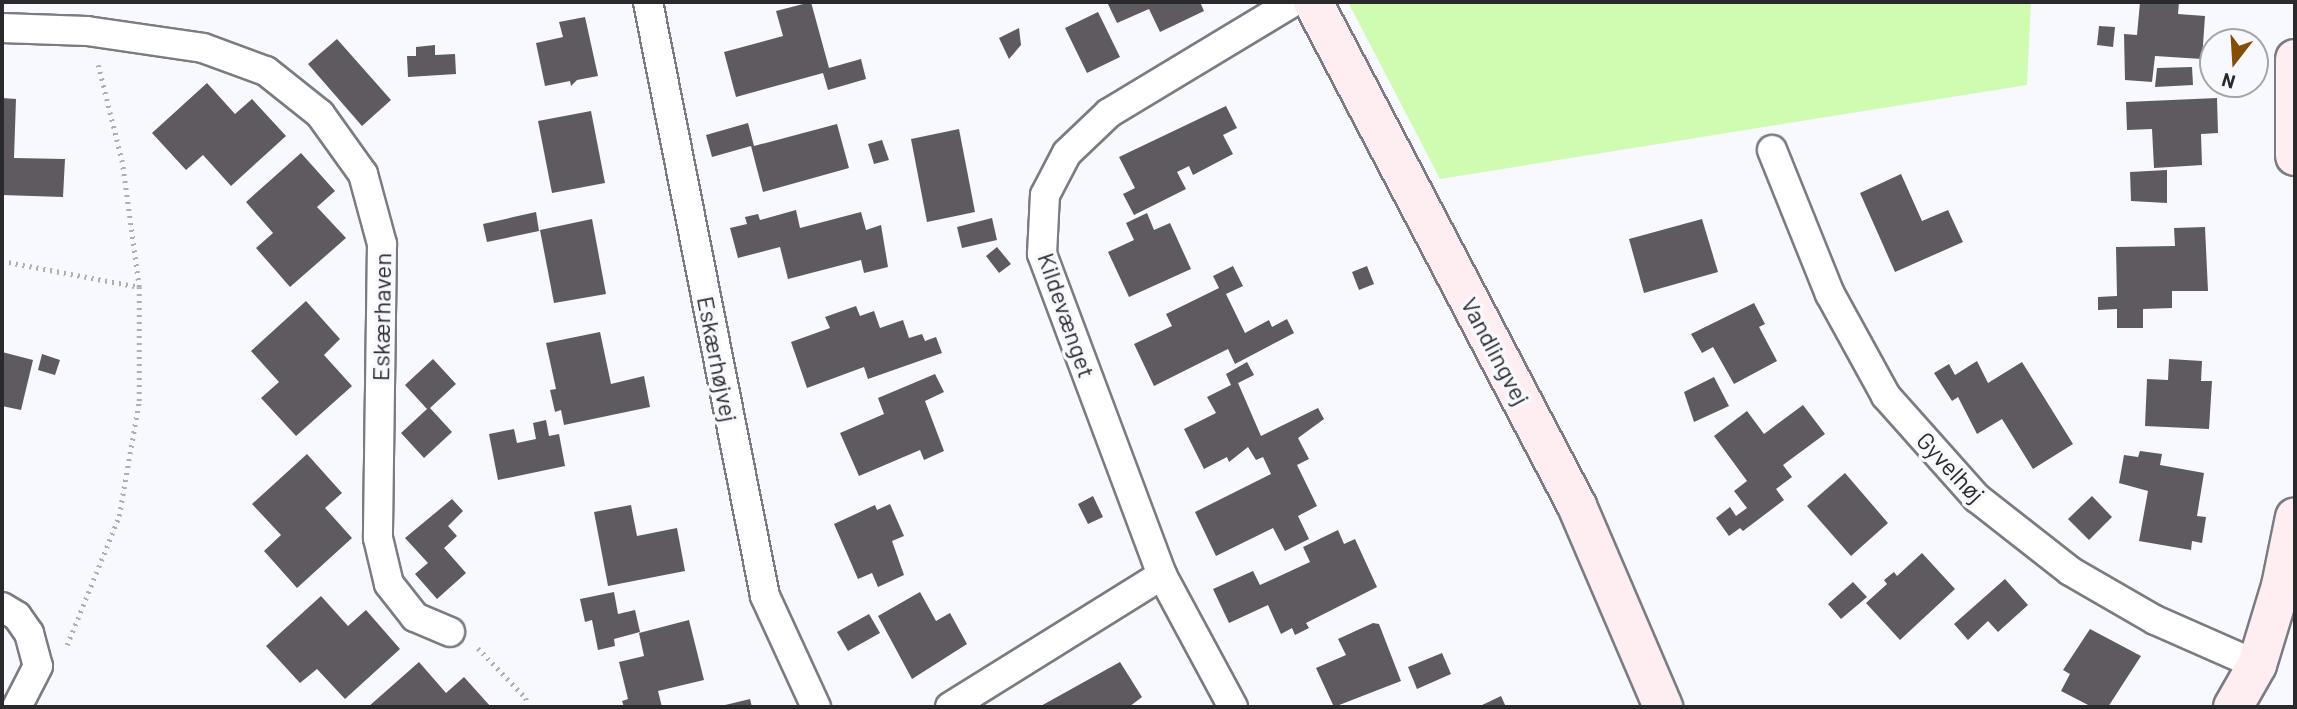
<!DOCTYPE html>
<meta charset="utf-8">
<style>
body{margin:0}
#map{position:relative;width:2297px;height:709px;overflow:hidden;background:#f8f9fe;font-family:Barlow,sans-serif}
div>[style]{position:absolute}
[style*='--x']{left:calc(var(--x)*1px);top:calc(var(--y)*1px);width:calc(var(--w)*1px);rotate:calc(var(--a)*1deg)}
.green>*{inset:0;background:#d0fcb1}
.building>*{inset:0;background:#5f5a5f}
.path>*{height:4.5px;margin-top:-2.25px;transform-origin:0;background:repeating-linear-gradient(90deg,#aeaeb3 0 2px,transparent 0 7px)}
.roads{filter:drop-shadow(2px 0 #7b7c83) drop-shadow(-2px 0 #7b7c83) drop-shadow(0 2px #7b7c83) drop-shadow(0 -2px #7b7c83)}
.street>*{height:28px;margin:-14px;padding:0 14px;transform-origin:14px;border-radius:14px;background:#fff}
.secondary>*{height:38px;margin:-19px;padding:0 19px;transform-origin:19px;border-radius:19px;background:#feedf1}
span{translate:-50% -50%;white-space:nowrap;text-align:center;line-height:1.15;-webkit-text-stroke:7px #f8f9fe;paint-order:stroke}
.street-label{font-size:24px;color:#2a2a2d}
.frame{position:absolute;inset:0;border:4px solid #2a2a2d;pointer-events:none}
.north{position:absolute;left:2199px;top:28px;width:70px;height:70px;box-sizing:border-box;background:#f8f9fe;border:2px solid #a6a6aa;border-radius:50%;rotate:197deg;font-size:19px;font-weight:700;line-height:28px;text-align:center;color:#2a2a2d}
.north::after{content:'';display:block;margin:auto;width:24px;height:32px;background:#864e00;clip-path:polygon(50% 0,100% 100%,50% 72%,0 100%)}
</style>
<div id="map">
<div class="green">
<div style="clip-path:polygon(1348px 2px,2031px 2px,2027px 85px,1440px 179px)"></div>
</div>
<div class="building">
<div style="clip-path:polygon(811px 2px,829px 68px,861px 59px,866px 79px,828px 90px,823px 73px,736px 97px,724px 52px,783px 36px,776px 11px)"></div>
<div style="clip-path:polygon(1107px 2px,1200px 2px,1204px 11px,1160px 32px,1149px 9px,1117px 23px)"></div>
<div style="clip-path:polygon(2140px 2px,2179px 2px,2178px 14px,2205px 16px,2202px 59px,2155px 56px,2152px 82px,2125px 80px,2124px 34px,2137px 35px)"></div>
<div style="clip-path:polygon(1098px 12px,1120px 57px,1087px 73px,1065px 28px)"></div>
<div style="clip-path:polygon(585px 17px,598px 76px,577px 80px,571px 86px,570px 81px,545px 86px,536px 43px,563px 37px,559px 22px)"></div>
<div style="clip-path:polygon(2099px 26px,2115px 27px,2113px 47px,2097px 45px)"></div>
<div style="clip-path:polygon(1019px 28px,1021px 45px,1009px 59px,999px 38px)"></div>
<div style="clip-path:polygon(337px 39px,391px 100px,362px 126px,308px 64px)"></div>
<div style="clip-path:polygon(435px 45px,435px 55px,455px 54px,456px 74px,408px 77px,407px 56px,416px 56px,416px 47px)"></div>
<div style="clip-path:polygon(2192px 67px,2193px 85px,2155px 87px,2157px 68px)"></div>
<div style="clip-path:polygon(207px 83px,235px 114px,252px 99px,286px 136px,231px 186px,203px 155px,186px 170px,152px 133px)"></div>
<div style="clip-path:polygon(2px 98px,16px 99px,14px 158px,65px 159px,63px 197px,2px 195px)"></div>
<div style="clip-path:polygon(2217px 98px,2218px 133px,2201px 134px,2202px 165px,2154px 168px,2152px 129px,2127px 130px,2126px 102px)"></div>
<div style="clip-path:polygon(1226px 106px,1237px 128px,1223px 135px,1233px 154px,1193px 175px,1189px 166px,1177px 172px,1186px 189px,1134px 215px,1123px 194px,1135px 188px,1119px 157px)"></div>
<div style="clip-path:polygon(591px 111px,605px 183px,552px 193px,538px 121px)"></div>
<div style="clip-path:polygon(748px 123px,754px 146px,837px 124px,849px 168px,763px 192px,751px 146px,712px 157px,706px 135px)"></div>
<div style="clip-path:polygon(959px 129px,975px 212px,927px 222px,911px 139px)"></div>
<div style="clip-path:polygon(882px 140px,889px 160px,874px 164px,868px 144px)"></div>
<div style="clip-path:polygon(301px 153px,335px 191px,317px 207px,346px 238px,290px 287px,256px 248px,273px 233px,246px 202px)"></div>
<div style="clip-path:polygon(2167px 170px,2167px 203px,2131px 201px,2130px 172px)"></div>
<div style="clip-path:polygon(1901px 174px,1922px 221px,1948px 210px,1963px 242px,1895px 272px,1860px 193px)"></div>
<div style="clip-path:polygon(796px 210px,800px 228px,861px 212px,866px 230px,881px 225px,888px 267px,864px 273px,861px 260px,788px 279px,780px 247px,738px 258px,730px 228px,747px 224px,745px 217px,758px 214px,760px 220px)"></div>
<div style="clip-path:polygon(536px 212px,539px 231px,487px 242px,483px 224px)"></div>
<div style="clip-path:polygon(1147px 213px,1154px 230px,1170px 223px,1191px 269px,1129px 297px,1108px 252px,1134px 240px,1126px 223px)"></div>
<div style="clip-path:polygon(992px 218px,997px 240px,962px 248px,957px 227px)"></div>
<div style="clip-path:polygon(592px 219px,606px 294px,554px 303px,540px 230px)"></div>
<div style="clip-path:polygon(1702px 219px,1718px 272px,1644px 293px,1629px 239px)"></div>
<div style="clip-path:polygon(2205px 227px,2208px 291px,2172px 291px,2172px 308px,2143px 309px,2143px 328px,2117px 328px,2117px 309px,2098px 310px,2098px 297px,2117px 296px,2116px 247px,2175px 246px,2174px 228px)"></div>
<div style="clip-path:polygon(997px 247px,1011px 264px,999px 273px,986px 256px)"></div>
<div style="clip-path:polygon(1233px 266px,1243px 286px,1226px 294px,1245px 333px,1269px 320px,1272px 327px,1287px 319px,1294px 333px,1235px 364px,1228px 349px,1154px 386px,1134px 344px,1172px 326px,1166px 314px,1219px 288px,1213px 276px)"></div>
<div style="clip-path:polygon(1367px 266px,1374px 284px,1359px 290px,1352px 272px)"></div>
<div style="clip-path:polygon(306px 301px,340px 339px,324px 355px,352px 386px,296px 436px,261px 398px,279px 382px,251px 351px)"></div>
<div style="clip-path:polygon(1754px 303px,1765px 324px,1759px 327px,1777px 361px,1734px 384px,1713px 347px,1702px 353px,1691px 334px)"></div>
<div style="clip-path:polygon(856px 306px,860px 316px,874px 311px,880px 328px,903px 320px,909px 338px,922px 334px,925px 341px,936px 337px,942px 353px,868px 379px,864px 367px,807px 388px,791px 342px,830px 328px,825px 317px)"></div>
<div style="clip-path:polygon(600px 332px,611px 384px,644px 376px,650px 407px,564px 425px,561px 410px,555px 412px,550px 390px,556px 389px,546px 343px)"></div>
<div style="clip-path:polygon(2px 352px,33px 360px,21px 410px,2px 406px)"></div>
<div style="clip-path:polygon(42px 354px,60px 360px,55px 375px,38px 370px)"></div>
<div style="clip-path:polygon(433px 359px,456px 384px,430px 408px,452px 432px,424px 458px,401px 433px,427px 409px,405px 385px)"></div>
<div style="clip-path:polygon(2169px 359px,2202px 361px,2201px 381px,2212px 381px,2209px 429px,2145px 426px,2147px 379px,2168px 380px)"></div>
<div style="clip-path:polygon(1977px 361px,1988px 383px,2022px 362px,2073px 444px,2033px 469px,2002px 419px,1977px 434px,1958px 397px,1952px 401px,1934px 373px,1949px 364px,1955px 375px)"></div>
<div style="clip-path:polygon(1247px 362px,1254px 375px,1238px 383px,1261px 436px,1318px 408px,1324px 419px,1298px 438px,1309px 459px,1297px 465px,1317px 506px,1298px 516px,1309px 539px,1285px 551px,1273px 528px,1216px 556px,1195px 512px,1271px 474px,1263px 457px,1256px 460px,1248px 447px,1229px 462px,1227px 457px,1204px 469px,1184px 429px,1216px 413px,1207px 397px,1231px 385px,1226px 374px)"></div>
<div style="clip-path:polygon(935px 374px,944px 392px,925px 401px,944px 451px,924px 460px,920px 450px,859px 476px,840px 433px,884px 414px,878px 398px)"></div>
<div style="clip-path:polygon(1714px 377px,1729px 406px,1694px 422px,1684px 392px)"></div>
<div style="clip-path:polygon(1803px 405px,1825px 434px,1783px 465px,1792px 477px,1776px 489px,1784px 500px,1743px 531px,1740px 528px,1729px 536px,1716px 518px,1730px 507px,1736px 516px,1747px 508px,1734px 491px,1747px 481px,1714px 436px,1747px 411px,1764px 434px)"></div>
<div style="clip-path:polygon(546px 420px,549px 436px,559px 434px,565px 466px,498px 480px,489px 434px,514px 429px,517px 443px,536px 439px,533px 423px)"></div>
<div style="clip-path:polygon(2140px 451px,2162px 454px,2160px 465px,2204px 473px,2197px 516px,2206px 517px,2202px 543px,2192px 541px,2191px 550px,2139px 541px,2148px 491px,2119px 483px,2124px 455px,2138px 457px)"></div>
<div style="clip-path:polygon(307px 454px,342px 493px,325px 508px,352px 538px,297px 588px,264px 551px,281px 535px,252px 504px)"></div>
<div style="clip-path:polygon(1845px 473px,1888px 523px,1851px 556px,1807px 506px)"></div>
<div style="clip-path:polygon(1093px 496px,1103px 517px,1088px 524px,1078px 504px)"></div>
<div style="clip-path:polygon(2092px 496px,2112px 517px,2089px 540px,2068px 519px)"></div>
<div style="clip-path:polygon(452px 499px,463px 511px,448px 526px,457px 536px,444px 548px,466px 573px,437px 599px,415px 574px,428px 563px,405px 538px)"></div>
<div style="clip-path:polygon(890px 504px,904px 536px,892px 541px,904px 575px,878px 587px,872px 573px,858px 579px,834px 524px,875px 505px,877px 510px)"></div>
<div style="clip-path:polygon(631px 505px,637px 536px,677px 528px,685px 571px,608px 586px,594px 512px)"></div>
<div style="clip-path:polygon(1338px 530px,1344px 544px,1355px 539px,1377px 587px,1306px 623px,1309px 628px,1295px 635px,1292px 628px,1281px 634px,1268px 605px,1229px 623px,1213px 589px,1253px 571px,1260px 585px,1310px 562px,1303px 547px)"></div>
<div style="clip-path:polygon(1922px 553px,1955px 589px,1900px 640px,1866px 603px,1887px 584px,1884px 580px,1894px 572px,1897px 576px)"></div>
<div style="clip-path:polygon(2005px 579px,2028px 605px,1998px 632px,1988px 621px,1968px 640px,1954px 624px)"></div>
<div style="clip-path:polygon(1853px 582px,1867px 597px,1841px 619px,1828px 604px)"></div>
<div style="clip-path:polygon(614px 592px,618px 614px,635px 610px,640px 632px,614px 639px,615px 646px,598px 650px,592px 620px,585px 622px,580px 599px)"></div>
<div style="clip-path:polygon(920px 592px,936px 621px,950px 613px,967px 644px,912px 679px,878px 616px)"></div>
<div style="clip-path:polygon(321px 596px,348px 626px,366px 610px,400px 649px,345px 699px,317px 669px,300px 683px,266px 646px)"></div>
<div style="clip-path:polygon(869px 614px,880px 633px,848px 651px,837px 632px)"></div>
<div style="clip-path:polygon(689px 620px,704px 680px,658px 691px,662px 707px,624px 707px,622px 701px,628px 699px,619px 662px,644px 656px,639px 633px)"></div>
<div style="clip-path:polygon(1373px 623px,1379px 624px,1401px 681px,1334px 707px,1316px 668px,1346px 655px,1338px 639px)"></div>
<div style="clip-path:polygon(2090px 629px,2141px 656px,2108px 707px,2092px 707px,2061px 691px,2070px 674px,2063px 670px)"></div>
<div style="clip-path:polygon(1442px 653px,1451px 674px,1417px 689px,1408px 667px)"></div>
<div style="clip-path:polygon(419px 662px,446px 693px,464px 677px,491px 707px,368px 707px)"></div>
<div style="clip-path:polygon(1120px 662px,1142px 697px,1129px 707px,1039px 707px)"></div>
<div style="clip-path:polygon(1501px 696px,1506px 707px,1478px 707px)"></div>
<div style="clip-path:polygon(750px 699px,752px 707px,721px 707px,721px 706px)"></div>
</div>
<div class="path">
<div style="--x:2;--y:261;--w:139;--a:10.7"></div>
<div style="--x:67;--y:645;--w:139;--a:-68"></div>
<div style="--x:119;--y:516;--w:117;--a:-80.1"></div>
<div style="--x:139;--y:401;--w:114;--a:-90"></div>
<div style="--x:139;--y:287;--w:126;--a:-97.7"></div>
<div style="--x:122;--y:162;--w:100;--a:-103.9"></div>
<div style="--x:478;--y:648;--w:69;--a:46.2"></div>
<div style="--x:526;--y:698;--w:9;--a:77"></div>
</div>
<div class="roads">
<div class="street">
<div style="--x:648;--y:2;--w:605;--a:78.86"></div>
<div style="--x:765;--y:596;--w:122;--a:65.3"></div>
<div style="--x:2;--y:28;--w:85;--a:2"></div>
<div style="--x:87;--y:31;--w:117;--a:8.3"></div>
<div style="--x:203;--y:48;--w:67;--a:20.1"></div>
<div style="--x:266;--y:71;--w:69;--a:38.5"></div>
<div style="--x:320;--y:114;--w:74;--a:54.4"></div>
<div style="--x:363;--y:174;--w:73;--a:74.8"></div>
<div style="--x:382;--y:244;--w:294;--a:90.8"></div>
<div style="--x:378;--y:538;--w:47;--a:76.6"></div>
<div style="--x:389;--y:584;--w:42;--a:51.8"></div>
<div style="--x:415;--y:617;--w:38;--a:23"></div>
<div style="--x:1772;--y:150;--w:155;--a:68.1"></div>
<div style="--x:1830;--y:294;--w:116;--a:61.2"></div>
<div style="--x:1886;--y:396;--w:137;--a:48.3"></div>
<div style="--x:1977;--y:498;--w:118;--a:38.1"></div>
<div style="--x:2070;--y:571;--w:98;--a:30"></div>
<div style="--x:2155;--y:620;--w:111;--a:23.8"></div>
<div style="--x:2;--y:607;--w:17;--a:31"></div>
<div style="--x:17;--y:616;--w:21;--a:55"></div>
<div style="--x:29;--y:633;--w:34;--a:75"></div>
<div style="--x:38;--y:666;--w:46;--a:117.1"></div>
<div style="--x:950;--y:707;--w:250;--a:-31.9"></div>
<div style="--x:1233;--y:707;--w:150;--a:-118.3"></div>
<div style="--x:1162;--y:575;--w:343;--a:-110.5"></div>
<div style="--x:1042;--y:254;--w:59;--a:-87.1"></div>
<div style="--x:1045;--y:195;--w:47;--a:-62.4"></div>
<div style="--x:1067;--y:153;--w:58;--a:-43.6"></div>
<div style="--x:1109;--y:113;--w:215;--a:-31.1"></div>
</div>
<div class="secondary">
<div style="--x:1313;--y:2;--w:569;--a:62.35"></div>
<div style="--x:1577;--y:506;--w:219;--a:66.8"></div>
<div style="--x:2295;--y:59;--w:97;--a:90"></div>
<div style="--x:2233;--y:707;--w:48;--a:-60.3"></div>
<div style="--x:2257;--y:665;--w:83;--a:-73.1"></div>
<div style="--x:2281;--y:586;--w:70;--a:-78.5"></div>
</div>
</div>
<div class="street-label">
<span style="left:1067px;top:315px;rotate:71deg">Kildevænget</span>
<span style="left:381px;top:317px;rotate:-89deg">Eskærhaven</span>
<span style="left:1496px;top:351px;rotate:62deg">Vandlingvej</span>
<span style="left:718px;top:359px;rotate:79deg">Eskærhøjvej</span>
<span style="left:1951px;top:467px;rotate:47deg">Gyvelhøj</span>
</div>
<div class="frame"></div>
<div class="north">N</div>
</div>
